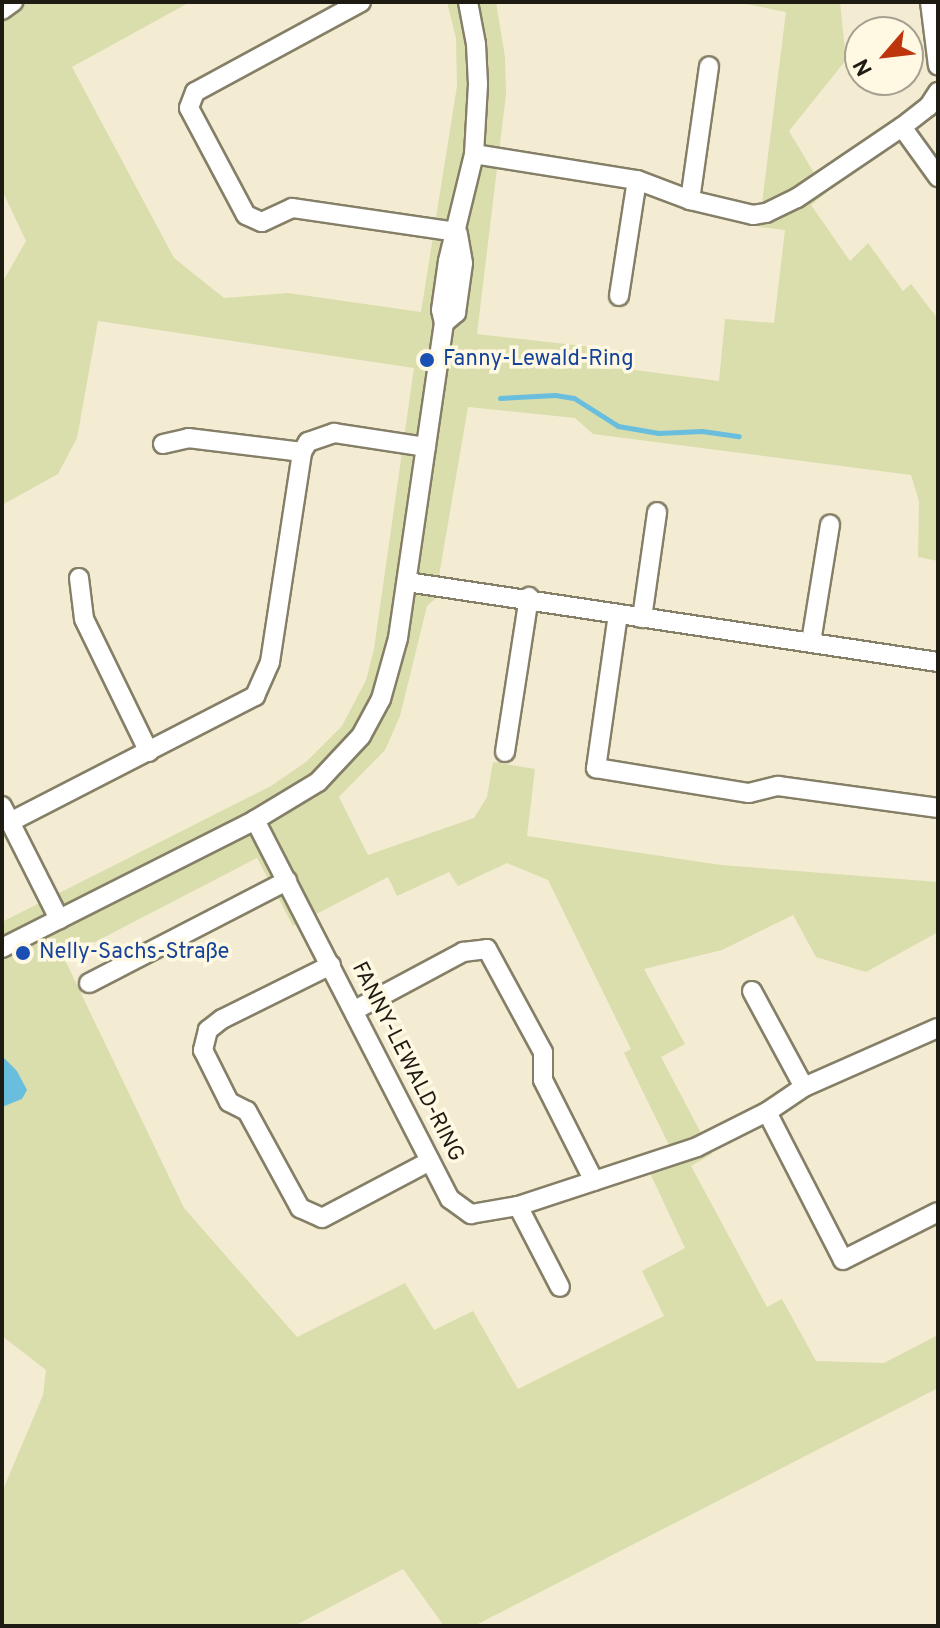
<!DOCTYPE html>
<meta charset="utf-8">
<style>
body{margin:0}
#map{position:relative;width:940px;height:1628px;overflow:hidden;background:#f3ecd2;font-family:Overpass,sans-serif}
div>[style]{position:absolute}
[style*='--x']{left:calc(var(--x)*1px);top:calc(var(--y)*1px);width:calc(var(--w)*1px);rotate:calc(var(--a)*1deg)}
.green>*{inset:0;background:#daddac}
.water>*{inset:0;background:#6abedd}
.stream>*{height:5px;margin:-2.5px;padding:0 2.5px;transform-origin:2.5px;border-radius:2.5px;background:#6abedd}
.roads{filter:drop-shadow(2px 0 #857f67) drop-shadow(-2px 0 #857f67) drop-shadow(0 2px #857f67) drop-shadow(0 -2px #857f67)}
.minor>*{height:18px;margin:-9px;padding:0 9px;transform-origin:9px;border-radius:9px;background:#fff}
.dots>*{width:22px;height:22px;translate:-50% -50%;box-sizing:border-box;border:4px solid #fff9e4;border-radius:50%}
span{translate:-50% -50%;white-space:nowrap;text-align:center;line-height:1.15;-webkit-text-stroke:7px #fff9e4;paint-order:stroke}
.transit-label{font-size:22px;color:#164399}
.left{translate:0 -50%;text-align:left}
.street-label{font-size:22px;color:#1e1b12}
.frame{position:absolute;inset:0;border:4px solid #1e1b12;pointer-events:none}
.north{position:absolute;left:844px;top:16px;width:80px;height:80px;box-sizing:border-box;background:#fff9e4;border:2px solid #a5a090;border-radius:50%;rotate:242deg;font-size:22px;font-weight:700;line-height:32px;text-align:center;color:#1e1b12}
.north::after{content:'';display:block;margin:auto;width:28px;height:36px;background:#be340c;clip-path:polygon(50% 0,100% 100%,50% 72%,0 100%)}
</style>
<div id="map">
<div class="green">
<div style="clip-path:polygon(evenodd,2px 2px,190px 2px,72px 67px,174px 258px,224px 298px,288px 293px,421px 312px,457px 86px,456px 38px,447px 2px,496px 2px,505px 57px,506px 94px,477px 334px,636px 352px,635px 370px,719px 381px,725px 319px,774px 323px,785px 230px,759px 227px,786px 12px,736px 2px,840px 2px,846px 60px,789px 131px,826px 193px,811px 205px,850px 261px,868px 243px,903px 291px,911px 284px,938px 319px,938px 561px,918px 557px,919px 501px,911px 475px,593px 434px,575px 418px,468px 407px,435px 599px,427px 606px,400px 716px,385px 750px,339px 797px,368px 855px,474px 818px,487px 797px,493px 762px,535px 769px,527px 836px,721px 865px,938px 882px,938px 932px,866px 972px,816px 957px,793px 915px,722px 950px,644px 969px,685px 1044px,661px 1057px,712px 1154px,691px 1166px,767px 1307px,782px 1299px,816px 1361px,884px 1363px,938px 1335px,938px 1388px,474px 1626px,444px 1626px,403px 1569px,294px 1626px,2px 1626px,2px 1492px,43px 1395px,46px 1370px,2px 1336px,2px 922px,271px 786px,306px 762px,342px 726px,366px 680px,374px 649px,414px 368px,98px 321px,77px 438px,58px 474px,2px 505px,2px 283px,26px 241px,2px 190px,2px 2px,257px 858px,293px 926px,388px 877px,397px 896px,449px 872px,458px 886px,507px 863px,548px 880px,631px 1049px,624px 1053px,670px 1147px,643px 1158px,685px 1248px,642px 1271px,664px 1316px,518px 1389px,473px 1311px,434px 1330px,405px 1283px,297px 1337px,184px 1208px,64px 958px,257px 858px)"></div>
</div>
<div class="water">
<div style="clip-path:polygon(2px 1056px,17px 1071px,27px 1090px,22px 1099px,2px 1107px)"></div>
</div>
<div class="stream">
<div style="--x:500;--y:398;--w:55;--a:-3.1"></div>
<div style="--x:555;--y:395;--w:19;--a:9"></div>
<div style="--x:574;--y:398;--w:52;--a:32.5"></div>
<div style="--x:618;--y:426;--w:41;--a:9.9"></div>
<div style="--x:658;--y:433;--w:44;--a:-2.6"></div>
<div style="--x:702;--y:431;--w:37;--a:8"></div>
</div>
<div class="roads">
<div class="minor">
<div style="--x:361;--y:2;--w:189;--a:151.5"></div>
<div style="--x:195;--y:92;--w:17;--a:111"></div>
<div style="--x:189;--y:108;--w:121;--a:62"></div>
<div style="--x:246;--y:215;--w:17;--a:24"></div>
<div style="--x:262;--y:222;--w:33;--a:-25"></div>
<div style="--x:292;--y:208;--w:167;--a:8.3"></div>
<div style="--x:930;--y:2;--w:64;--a:82.9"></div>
<div style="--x:2;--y:10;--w:14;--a:-36"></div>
<div style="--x:902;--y:127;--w:62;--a:54.2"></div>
<div style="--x:474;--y:154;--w:165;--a:9.1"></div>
<div style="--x:637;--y:180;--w:57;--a:20.7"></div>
<div style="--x:690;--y:200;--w:65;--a:13.4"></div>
<div style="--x:753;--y:215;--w:13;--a:-9"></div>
<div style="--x:766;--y:213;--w:34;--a:-26"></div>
<div style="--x:797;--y:198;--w:127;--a:-34.1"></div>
<div style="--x:902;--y:127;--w:34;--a:-38"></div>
<div style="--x:929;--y:106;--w:17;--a:-57"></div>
<div style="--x:690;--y:200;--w:135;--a:-81.9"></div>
<div style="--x:619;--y:296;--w:117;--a:-81.2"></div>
<div style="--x:444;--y:323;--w:16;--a:-40"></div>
<div style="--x:456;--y:313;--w:50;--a:-82"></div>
<div style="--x:463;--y:263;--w:28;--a:-100"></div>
<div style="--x:163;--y:444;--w:26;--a:-13"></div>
<div style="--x:188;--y:438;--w:115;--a:7"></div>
<div style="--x:79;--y:578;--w:41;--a:83"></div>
<div style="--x:84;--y:619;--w:148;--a:64"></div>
<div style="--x:407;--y:582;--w:537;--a:8.57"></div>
<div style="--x:618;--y:614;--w:156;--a:98.1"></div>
<div style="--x:596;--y:768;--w:155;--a:9.3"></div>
<div style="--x:749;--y:793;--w:30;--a:-14"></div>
<div style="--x:778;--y:786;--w:162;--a:7.8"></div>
<div style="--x:642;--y:618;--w:107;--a:-81.9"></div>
<div style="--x:811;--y:642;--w:119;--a:-80.8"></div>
<div style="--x:505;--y:752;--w:157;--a:-81.2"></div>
<div style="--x:2;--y:806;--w:127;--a:63.2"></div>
<div style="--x:255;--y:820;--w:426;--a:62.8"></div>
<div style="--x:450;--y:1199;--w:26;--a:36"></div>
<div style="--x:471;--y:1214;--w:48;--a:-9.7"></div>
<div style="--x:518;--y:1206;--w:188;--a:-18.2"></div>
<div style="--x:697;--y:1147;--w:78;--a:-26.6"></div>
<div style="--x:767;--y:1112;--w:45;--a:-34"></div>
<div style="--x:804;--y:1087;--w:146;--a:-23.8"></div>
<div style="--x:10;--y:822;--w:276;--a:-27.2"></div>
<div style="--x:255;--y:696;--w:37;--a:-66"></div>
<div style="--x:270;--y:662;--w:212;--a:-81.3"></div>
<div style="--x:302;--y:452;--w:12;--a:-59"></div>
<div style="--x:308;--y:442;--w:28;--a:-19"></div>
<div style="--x:334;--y:433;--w:93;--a:8.7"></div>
<div style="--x:2;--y:948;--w:284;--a:-26.8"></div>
<div style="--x:255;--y:820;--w:74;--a:-31.1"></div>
<div style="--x:318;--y:782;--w:63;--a:-46.9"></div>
<div style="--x:361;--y:736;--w:42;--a:-61.6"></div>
<div style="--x:381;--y:699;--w:63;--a:-74.4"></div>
<div style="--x:398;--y:638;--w:318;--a:-81.7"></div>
<div style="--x:444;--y:323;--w:13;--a:-103"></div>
<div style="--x:441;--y:310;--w:49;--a:-81.9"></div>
<div style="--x:448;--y:261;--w:110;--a:-76.3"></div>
<div style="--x:474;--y:154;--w:70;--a:-86.7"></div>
<div style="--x:478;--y:84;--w:40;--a:-92.9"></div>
<div style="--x:476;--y:44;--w:43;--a:-100.8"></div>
<div style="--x:331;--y:965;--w:122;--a:153.6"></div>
<div style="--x:222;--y:1019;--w:18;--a:142"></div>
<div style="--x:208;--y:1030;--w:21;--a:104"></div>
<div style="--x:203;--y:1050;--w:58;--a:63.4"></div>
<div style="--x:229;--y:1102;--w:20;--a:27"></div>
<div style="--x:247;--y:1111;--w:111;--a:61.3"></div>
<div style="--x:300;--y:1208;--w:24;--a:24"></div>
<div style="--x:322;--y:1218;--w:122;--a:-27.8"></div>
<div style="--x:89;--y:983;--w:223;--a:-27.3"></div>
<div style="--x:752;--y:991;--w:109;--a:61.6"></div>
<div style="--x:355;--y:1010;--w:123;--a:-28.2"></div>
<div style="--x:463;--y:952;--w:24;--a:-7"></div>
<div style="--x:487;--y:949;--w:117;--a:61.5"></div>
<div style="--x:543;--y:1052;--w:28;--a:90"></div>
<div style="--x:543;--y:1080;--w:113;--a:63.2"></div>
<div style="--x:767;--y:1112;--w:166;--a:62.8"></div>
<div style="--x:843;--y:1260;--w:106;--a:-26.8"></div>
<div style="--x:518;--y:1206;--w:91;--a:62.6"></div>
</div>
</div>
<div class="dots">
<div style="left:427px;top:360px;background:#1a4fb4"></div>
<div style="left:23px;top:953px;background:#1a4fb4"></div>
</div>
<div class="transit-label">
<span class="left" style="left:443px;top:360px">Fanny-Lewald-Ring</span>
<span class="left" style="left:39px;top:953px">Nelly-Sachs-Straße</span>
</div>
<div class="street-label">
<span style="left:407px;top:1062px;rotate:63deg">FANNY-LEWALD-RING</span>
</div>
<div class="frame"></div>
<div class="north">N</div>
</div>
